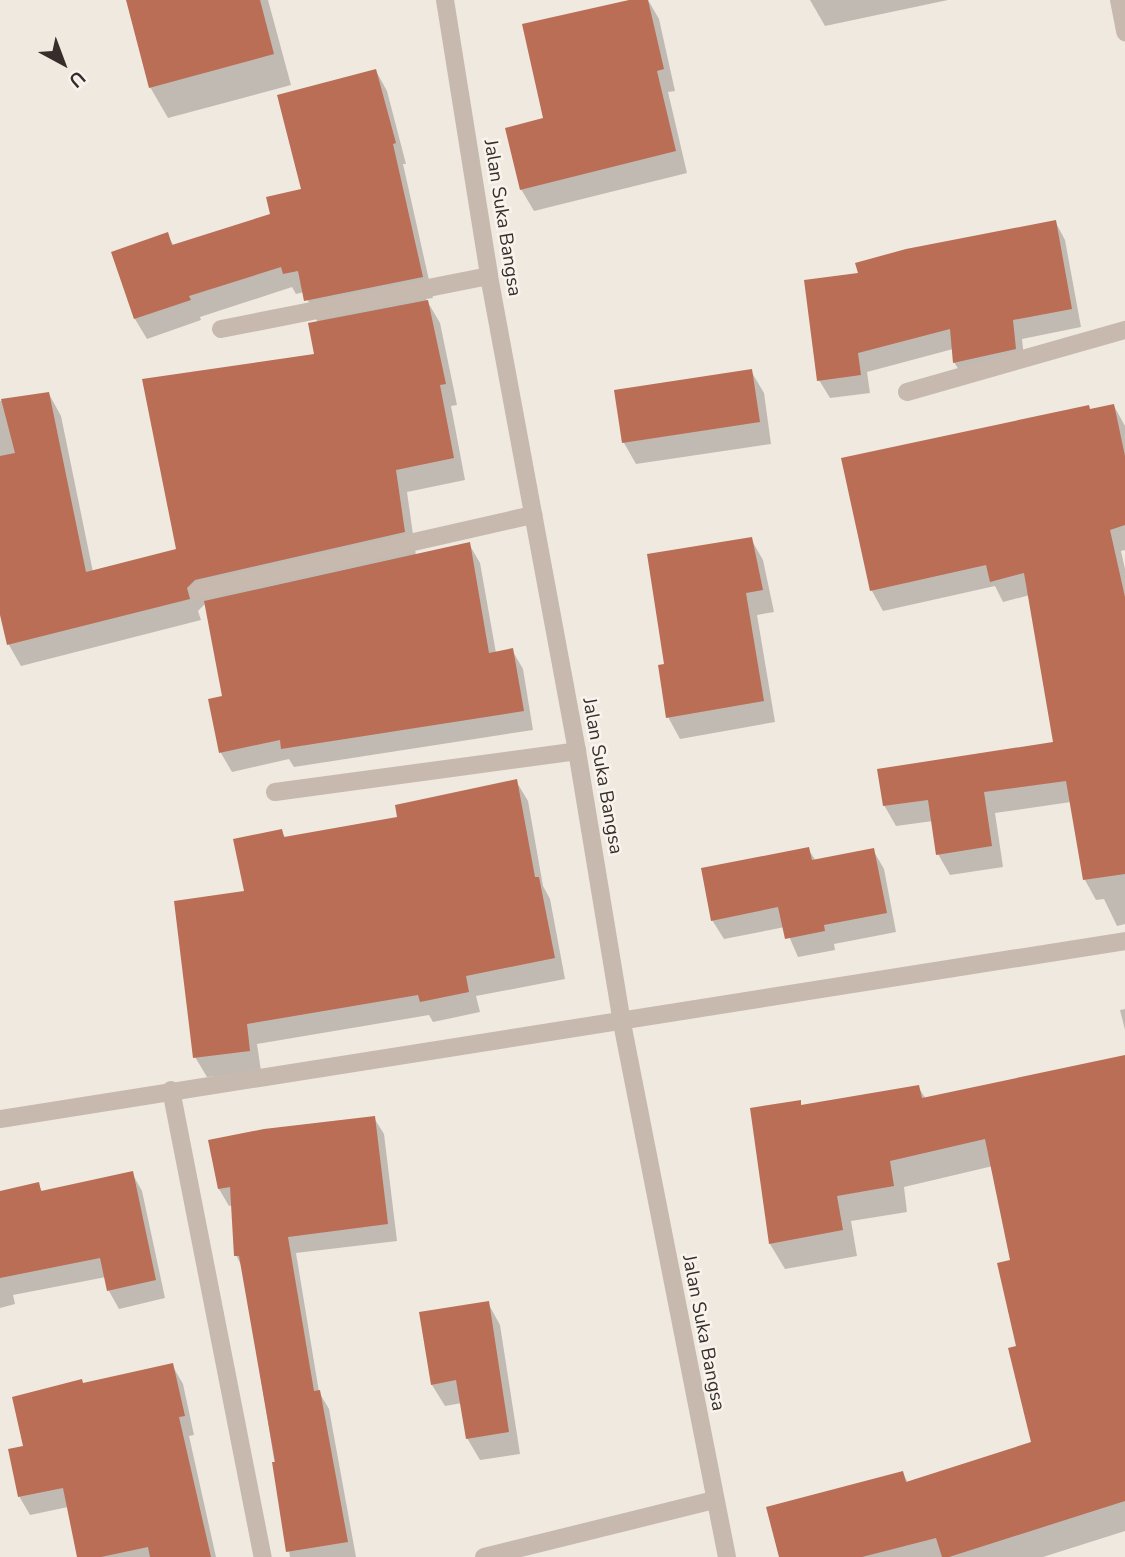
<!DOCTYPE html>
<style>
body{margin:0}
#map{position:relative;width:1125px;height:1557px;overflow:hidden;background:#f0e9e0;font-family:"Nunito Sans",sans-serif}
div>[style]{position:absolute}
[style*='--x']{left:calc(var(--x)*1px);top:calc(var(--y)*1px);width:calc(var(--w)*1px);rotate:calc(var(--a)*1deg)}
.shadow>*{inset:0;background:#0003}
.building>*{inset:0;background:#b96e55}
.street>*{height:18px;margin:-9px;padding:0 9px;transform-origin:9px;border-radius:9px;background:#c7b9ad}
span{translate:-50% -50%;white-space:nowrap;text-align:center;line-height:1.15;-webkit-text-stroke:5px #f8f3ec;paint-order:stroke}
.street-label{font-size:19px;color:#372e2b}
.north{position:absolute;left:28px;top:28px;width:70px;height:70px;-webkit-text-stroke:5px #f8f3ec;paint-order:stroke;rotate:139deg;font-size:19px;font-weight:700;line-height:28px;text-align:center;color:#372e2b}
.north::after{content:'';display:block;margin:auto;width:24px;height:32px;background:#372e2b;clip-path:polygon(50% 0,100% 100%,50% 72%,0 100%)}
</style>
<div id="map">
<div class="shadow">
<div style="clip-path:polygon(128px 0,268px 0,291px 85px,168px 118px,150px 87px)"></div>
<div style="clip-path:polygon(637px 0,648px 0,659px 19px,675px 91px,668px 92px,687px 173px,534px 211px,521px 189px,545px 120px)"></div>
<div style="clip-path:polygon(810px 0,948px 0,825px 26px)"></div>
<div style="clip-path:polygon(376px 71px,387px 91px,406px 164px,403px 164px,433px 298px,426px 299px,440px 323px,457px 405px,451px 406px,465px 480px,407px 492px,416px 556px,469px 544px,480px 563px,496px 653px,512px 650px,523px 669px,533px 730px,294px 767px,289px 759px,232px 772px,221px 753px,210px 700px,224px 697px,206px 603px,198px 611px,201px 620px,21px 666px,9px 645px,0 608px,0 401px,49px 394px,61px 416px,93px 572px,178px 550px,316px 356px,318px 323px,304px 292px,296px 294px,292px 287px,200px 317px,201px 320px,147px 339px,135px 319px,113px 253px,167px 234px,174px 246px,272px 215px,303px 191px)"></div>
<div style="clip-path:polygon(1055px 221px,1065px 240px,1081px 327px,1022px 339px,1025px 367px,965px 380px,954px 362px,953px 349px,867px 372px,870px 393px,830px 398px,819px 380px,860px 275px)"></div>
<div style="clip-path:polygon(751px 371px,764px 393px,771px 444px,636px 464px,624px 443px,616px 392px)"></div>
<div style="clip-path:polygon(1114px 406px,1125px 426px,1125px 550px,1121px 551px,1125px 569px,1125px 924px,1117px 926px,1104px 899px,1096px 900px,1085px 880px,1071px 802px,995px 813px,1003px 867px,950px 875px,938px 854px,933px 821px,896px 826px,884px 805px,1055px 743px,1030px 595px,1003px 602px,995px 586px,883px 611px,872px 591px,843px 459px)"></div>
<div style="clip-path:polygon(751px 539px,763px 560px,774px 612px,757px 615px,775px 722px,680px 739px,668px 717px,666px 666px)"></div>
<div style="clip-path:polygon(516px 781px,528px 801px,543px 886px,550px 899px,565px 979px,476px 996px,480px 1012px,433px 1022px,429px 1015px,257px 1044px,261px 1071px,207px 1077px,195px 1057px,246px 893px,281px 830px,286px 839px,399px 819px)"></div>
<div style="clip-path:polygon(808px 849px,816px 861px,873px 850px,884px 869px,896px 932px,834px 944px,835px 950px,798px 957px,785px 927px,724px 939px,712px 920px)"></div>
<div style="clip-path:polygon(1125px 1009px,1125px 1030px,1120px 1010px)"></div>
<div style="clip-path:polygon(1125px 1057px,1125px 1531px,1043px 1557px,780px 1557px,903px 1473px,908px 1483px,1033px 1443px,1018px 1347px,1012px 1262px,993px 1166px,904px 1187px,907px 1212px,851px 1221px,857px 1256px,785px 1269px,770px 1244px,800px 1102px,802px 1107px,918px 1087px,926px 1099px)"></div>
<div style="clip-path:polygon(374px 1118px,384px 1134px,397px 1241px,296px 1253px,319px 1392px,329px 1409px,356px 1557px,290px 1557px,243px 1269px,236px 1255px,233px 1205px,229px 1206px,219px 1189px,210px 1141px)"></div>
<div style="clip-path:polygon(132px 1173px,142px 1191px,165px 1298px,119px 1309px,109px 1291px,106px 1277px,13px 1295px,15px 1304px,0 1308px,0 1192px,38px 1184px,43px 1193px)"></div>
<div style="clip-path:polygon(488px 1303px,500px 1325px,520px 1454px,480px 1460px,467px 1438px,462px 1403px,445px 1406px,432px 1385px)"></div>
<div style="clip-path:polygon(172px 1365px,183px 1384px,194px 1435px,189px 1436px,216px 1557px,78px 1557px,68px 1507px,30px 1515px,19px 1496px,25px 1447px,83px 1384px)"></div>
</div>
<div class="building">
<div style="clip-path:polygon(126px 0,260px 0,274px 54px,149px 88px)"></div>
<div style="clip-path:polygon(629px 0,648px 0,664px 69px,657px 71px,676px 151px,520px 190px,505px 128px,543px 118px,522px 24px)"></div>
<div style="clip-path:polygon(376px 69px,396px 143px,393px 144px,423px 277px,304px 301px,298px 271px,283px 274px,281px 267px,189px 296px,191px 300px,134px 319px,111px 252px,168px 232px,172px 245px,270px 214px,266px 197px,301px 189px,277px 95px)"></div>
<div style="clip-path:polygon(1056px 220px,1072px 309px,1013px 320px,1016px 349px,953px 363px,950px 329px,858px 353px,861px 375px,817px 381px,804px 280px,858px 273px,855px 263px,906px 249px)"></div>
<div style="clip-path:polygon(428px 300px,446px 384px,440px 385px,454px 458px,396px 470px,405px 532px,195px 580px,187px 588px,190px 599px,7px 645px,0 615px,0 456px,15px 453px,1px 399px,49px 392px,86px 572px,176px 549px,142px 379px,314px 354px,308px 323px)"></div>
<div style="clip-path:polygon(752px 369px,760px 422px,622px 443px,614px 390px)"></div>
<div style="clip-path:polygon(1114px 404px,1125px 456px,1125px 525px,1110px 530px,1125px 597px,1125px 874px,1083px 880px,1066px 781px,984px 792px,992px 846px,936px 855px,928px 800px,883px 806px,877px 769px,1053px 742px,1024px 573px,990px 582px,986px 565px,870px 591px,841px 458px,1089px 405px,1090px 409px)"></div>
<div style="clip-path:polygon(752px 537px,763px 590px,746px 593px,764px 701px,666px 718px,658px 665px,664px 664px,647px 554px)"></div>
<div style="clip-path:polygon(470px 542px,489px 653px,513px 648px,524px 711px,281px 749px,280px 740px,219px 753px,208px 699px,222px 696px,204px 601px)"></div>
<div style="clip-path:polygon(517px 779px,535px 877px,539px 877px,555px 958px,466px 976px,469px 992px,420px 1002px,418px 995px,247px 1024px,250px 1051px,193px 1058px,174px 901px,244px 891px,233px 839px,282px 829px,284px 837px,397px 817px,395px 805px)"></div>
<div style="clip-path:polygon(809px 847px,812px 860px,874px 848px,887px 913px,824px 925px,825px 931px,785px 939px,778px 907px,711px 921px,701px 868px)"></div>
<div style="clip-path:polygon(1125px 1055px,1125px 1501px,949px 1557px,942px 1557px,936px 1538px,862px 1557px,779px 1557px,766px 1507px,903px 1471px,906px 1482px,1031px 1442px,1008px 1348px,1016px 1346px,997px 1263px,1010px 1260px,985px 1139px,890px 1161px,894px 1186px,837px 1196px,843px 1230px,769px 1244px,750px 1108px,801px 1100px,801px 1105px,919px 1085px,922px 1098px)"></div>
<div style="clip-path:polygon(375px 1116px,388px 1224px,288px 1237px,314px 1391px,320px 1390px,348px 1542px,286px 1552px,272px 1462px,275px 1462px,239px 1256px,234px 1256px,230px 1187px,218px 1189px,208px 1140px,264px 1129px)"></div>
<div style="clip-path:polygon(133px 1171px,156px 1280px,107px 1291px,100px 1258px,0 1278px,0 1191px,39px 1182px,41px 1191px)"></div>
<div style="clip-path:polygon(489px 1301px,509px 1432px,466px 1439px,456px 1380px,431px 1385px,419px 1312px)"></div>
<div style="clip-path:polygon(173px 1363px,185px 1416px,179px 1417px,211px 1557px,150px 1557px,148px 1547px,101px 1557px,77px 1557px,63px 1488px,18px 1497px,8px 1449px,23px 1446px,12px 1397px,82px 1379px,83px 1383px)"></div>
</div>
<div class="street">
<div style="--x:445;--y:0;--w:279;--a:80.9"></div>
<div style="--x:489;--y:276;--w:483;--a:79.5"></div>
<div style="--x:577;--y:751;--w:276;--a:80.6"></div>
<div style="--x:622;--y:1023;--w:544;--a:78.88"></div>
<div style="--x:1119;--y:0;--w:33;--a:79"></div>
<div style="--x:221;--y:329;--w:273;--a:-11.2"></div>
<div style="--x:907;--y:392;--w:227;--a:-15.9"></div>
<div style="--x:198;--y:591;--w:344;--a:-12.8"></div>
<div style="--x:275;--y:792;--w:305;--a:-7.7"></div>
<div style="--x:171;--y:1090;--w:476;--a:78.9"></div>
<div style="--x:0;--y:1119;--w:1139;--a:-8.99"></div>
<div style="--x:484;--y:1557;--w:237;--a:-13.9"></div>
</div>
<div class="street-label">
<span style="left:502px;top:218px;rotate:81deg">Jalan Suka Bangsa</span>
<span style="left:602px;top:776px;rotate:80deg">Jalan Suka Bangsa</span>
<span style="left:703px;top:1333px;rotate:79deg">Jalan Suka Bangsa</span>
</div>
<div class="north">U</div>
</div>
